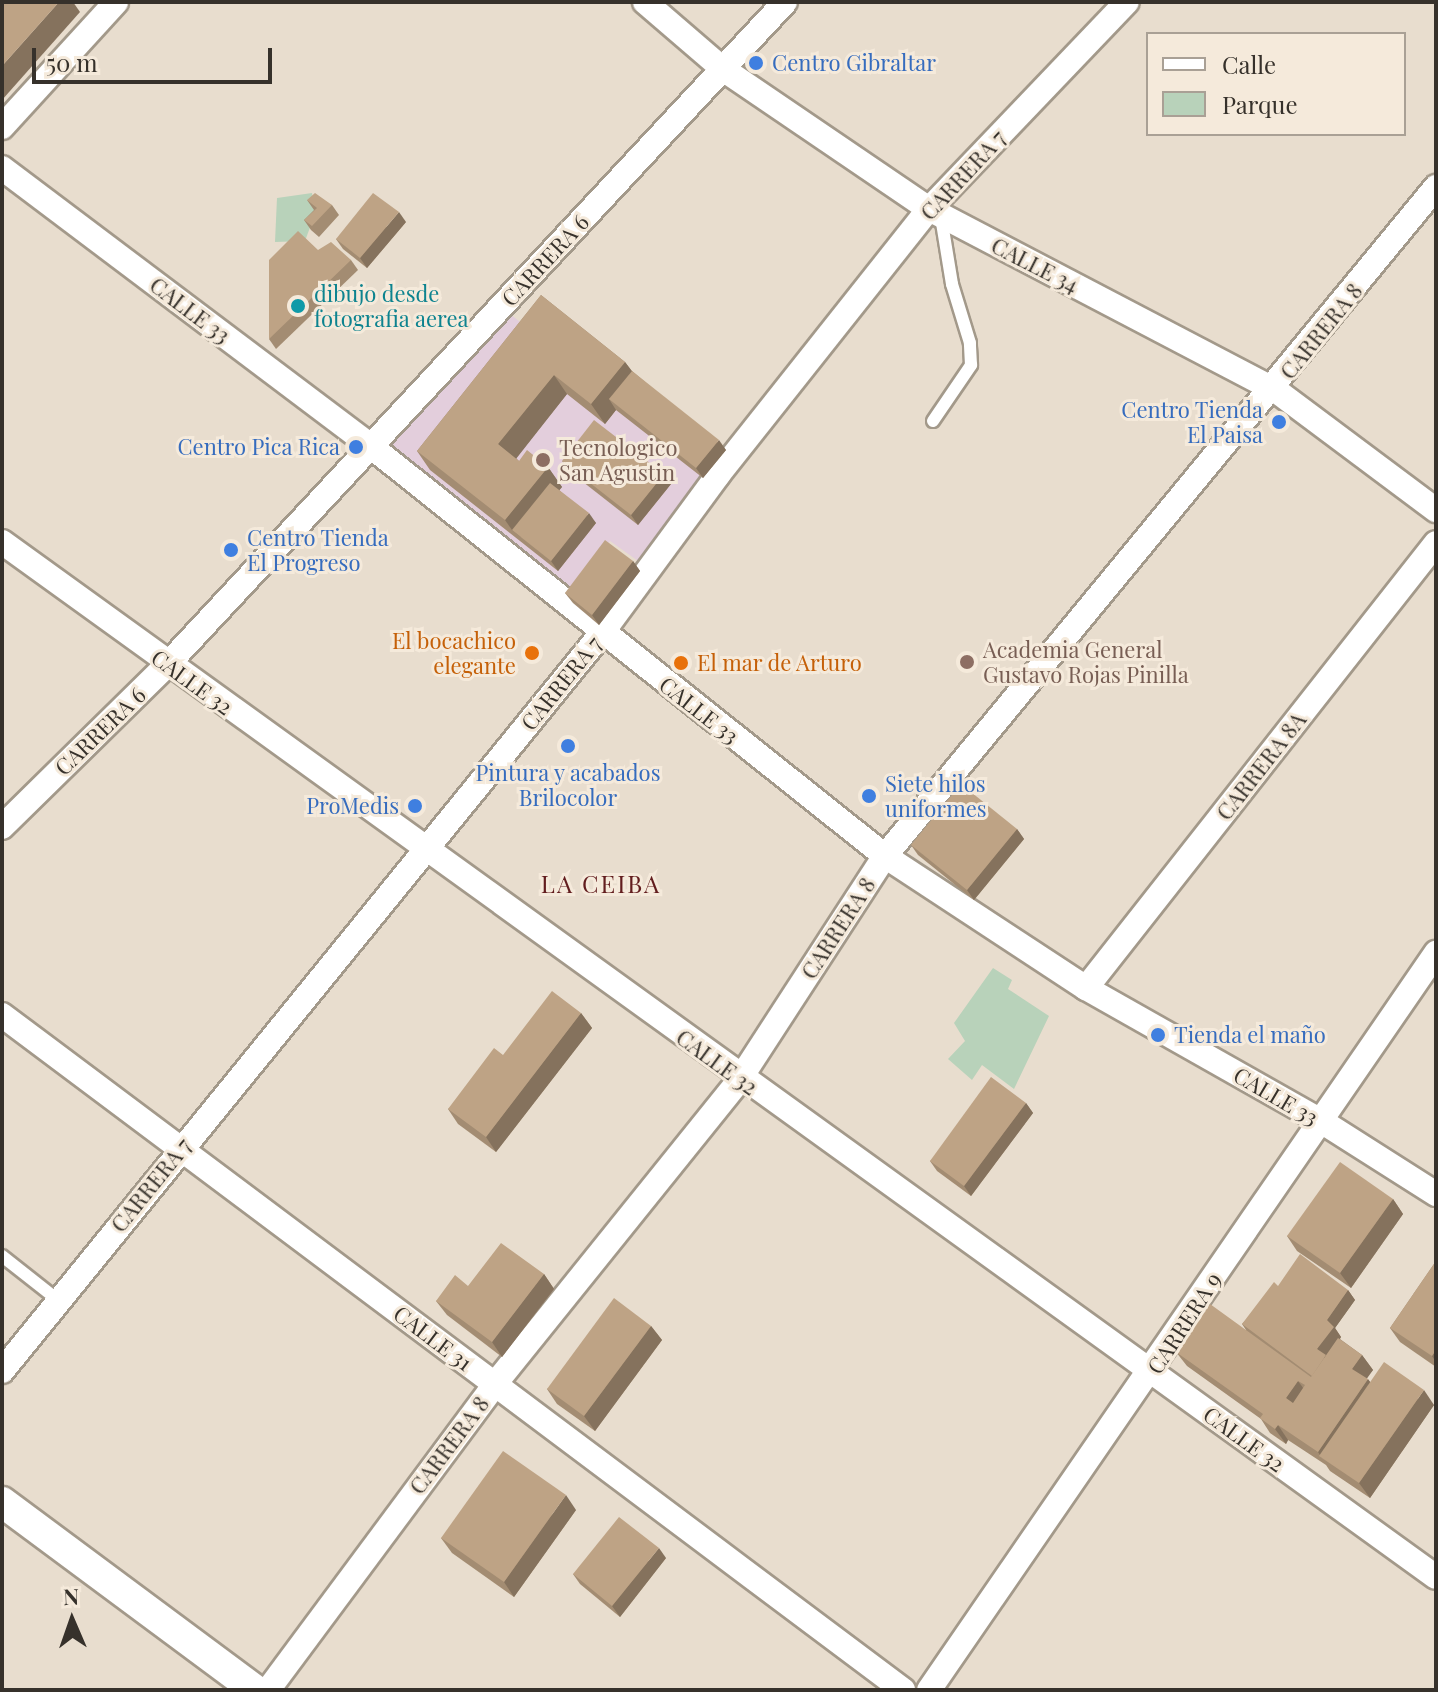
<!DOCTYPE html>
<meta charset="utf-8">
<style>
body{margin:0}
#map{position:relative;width:1438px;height:1692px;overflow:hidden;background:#e8ddce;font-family:"Playfair Display",serif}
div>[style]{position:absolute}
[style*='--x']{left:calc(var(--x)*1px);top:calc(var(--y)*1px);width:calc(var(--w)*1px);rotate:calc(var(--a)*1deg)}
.education>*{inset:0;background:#e3cedc}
.green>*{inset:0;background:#b8d2ba}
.roads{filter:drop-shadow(2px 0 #a3998a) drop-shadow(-2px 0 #a3998a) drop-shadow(0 2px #a3998a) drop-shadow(0 -2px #a3998a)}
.service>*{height:12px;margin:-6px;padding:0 6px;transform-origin:6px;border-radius:6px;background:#fff}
.minor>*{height:24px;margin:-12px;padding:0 12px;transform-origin:12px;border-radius:12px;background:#fff}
.tertiary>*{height:30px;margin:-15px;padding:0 15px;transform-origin:15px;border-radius:15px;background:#fff}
.wall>*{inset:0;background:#a38c72}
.shaded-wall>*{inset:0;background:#85725d}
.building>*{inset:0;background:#bea385}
.dots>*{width:22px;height:22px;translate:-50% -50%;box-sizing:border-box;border:4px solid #f5eadb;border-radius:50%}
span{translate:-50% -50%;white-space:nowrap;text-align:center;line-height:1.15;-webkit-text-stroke:6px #f5eadb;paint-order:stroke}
.shop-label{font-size:22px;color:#366cbe}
.left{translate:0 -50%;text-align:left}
.right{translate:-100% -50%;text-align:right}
.street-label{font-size:22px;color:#36312b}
.culture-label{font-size:22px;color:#0d838f}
.education-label{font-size:22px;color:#785e54}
.food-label{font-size:22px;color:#c56008}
.neighbourhood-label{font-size:24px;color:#621d1e;letter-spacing:2px}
.frame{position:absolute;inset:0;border:4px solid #36312b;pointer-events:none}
.legend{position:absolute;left:1146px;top:32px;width:260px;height:104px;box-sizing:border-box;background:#f5eadb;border:2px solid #a9a095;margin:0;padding:10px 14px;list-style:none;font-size:24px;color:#36312b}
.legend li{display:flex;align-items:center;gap:16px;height:40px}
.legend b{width:40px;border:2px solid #a9a095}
.north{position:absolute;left:32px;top:1580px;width:80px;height:80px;-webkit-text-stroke:6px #f5eadb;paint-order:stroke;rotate:358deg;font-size:22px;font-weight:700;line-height:32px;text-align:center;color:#36312b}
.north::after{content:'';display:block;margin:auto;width:28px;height:36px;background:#36312b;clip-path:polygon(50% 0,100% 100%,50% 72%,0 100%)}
.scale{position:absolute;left:32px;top:48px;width:240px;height:36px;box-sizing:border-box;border:4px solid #36312b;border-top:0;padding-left:10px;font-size:24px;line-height:28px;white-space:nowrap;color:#36312b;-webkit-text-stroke:6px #f5eadb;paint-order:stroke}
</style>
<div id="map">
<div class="education">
<div style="clip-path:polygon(501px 307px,718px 475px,645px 566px,610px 541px,566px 603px,368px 444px)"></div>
</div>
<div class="green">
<div style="clip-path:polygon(312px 193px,315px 214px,305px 241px,275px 242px,277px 198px)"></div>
<div style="clip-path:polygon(993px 968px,1012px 980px,1008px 989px,1049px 1016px,1014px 1089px,982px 1065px,972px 1080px,948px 1059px,965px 1041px,954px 1023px)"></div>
</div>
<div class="roads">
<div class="service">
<div style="--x:933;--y:421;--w:68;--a:-55.8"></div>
<div style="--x:971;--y:365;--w:22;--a:-93"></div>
<div style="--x:970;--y:343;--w:62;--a:-107"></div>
<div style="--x:952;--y:284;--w:68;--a:-99.3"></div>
<div style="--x:2;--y:1256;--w:71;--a:38.2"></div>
</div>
<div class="minor">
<div style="--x:645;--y:2;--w:103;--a:40.7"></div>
<div style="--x:723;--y:69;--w:249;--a:34.2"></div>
<div style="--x:929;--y:209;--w:389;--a:27.6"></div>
<div style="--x:1274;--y:389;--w:202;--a:36.8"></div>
<div style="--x:2;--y:127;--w:169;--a:-47.6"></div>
<div style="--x:2;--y:168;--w:458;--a:37"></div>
<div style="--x:368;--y:444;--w:661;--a:38.55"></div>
<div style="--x:885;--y:856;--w:240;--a:33.3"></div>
<div style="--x:1086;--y:988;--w:266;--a:29.5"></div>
<div style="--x:1318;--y:1119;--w:140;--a:32.4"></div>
<div style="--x:2;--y:542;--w:1768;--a:35.82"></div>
<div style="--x:2;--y:827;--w:231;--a:-44.5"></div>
<div style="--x:167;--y:665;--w:906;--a:-47.01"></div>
<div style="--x:1086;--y:988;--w:566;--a:-51.81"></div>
<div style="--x:2;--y:1015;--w:1126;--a:36.84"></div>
<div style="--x:2;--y:1371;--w:951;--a:-50.89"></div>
<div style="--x:602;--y:633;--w:196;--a:-53.7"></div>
<div style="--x:718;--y:475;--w:340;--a:-51.6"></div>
<div style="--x:929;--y:209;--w:286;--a:-46.3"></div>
<div style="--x:268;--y:1690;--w:381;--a:-53.4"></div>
<div style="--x:495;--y:1384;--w:391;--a:-51.2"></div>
<div style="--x:740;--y:1079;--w:266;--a:-57"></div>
<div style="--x:885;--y:856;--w:867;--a:-50.52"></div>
<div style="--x:929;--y:1690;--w:895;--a:-55.47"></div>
</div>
<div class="tertiary">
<div style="--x:2;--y:1502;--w:315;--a:36.6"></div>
</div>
</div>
<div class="wall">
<div style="clip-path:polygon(307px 200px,332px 205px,339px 215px,319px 237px,311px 230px,304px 220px,314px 210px)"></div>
<div style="clip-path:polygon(406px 222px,367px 268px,343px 249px,336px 239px)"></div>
<div style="clip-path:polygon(318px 250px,351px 260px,358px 270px,276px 349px,269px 339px)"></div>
<div style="clip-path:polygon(541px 295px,625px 362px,632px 371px,726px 450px,703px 478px,616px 410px,605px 424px,567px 394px,516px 458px,519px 461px,548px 467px,562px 487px,559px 490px,596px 523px,558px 571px,430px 470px,417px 451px)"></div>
<div style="clip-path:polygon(562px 461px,671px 484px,638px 525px,569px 471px)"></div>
<div style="clip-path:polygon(633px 561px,640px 571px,599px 625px,573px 603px,565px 593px)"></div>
<div style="clip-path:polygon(1017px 829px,1024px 839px,974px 900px,918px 855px,911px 845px)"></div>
<div style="clip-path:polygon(581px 1013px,592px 1028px,496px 1152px,458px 1124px,448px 1109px)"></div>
<div style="clip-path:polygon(1026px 1103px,1033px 1113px,971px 1196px,937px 1171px,930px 1161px)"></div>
<div style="clip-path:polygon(1393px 1199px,1403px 1214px,1351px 1288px,1297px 1251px,1287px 1236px)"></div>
<div style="clip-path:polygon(1436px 1261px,1436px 1367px,1400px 1342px,1390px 1328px)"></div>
<div style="clip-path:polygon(544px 1274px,554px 1289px,502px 1357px,447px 1315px,436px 1301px,468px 1286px)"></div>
<div style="clip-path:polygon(1278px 1286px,1348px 1290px,1355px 1300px,1335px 1328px,1341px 1337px,1340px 1339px,1362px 1355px,1373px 1370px,1366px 1378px,1370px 1382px,1434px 1405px,1370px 1498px,1330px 1471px,1326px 1465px,1288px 1440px,1286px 1444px,1270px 1433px,1261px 1419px,1187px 1366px,1176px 1352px,1246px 1330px,1242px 1324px)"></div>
<div style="clip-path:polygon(651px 1326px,662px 1340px,595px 1431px,557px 1404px,547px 1389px)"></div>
<div style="clip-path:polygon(576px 1510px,514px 1597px,452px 1553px,441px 1538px)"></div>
<div style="clip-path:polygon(666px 1558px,620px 1617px,580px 1584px,573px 1574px)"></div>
</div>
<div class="shaded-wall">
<div style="clip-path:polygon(59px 2px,73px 2px,80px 12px,2px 100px,2px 66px)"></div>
<div style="clip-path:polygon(399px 212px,406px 222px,367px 268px,360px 258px)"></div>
<div style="clip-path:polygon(625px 362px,639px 381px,609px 399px,616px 410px,605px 424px,591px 404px)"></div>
<div style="clip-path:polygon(554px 375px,567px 394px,512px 464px,498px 444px)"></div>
<div style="clip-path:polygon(719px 440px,726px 450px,703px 478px,696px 468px)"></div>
<div style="clip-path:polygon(548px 467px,562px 487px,521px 537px,512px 530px,505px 520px)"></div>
<div style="clip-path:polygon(664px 474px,671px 484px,638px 525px,631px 515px)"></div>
<div style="clip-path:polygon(589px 513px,596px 523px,558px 571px,551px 561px)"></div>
<div style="clip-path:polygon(633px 561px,640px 571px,599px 625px,592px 615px)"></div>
<div style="clip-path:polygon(1017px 829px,1024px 839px,974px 900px,967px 890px)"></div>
<div style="clip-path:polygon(581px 1013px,592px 1028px,496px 1152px,486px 1137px)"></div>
<div style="clip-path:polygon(1026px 1103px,1033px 1113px,971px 1196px,964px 1186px)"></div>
<div style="clip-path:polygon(1393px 1199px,1403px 1214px,1351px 1288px,1340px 1273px)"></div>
<div style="clip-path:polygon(544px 1274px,554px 1289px,502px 1357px,492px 1342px)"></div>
<div style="clip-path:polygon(1348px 1290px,1355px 1300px,1335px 1328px,1341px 1337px,1325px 1359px,1317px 1349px,1327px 1320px)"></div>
<div style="clip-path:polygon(651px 1326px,662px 1340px,595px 1431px,584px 1416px)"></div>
<div style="clip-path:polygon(1436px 1350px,1436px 1362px,1432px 1356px)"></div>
<div style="clip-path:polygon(1362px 1355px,1373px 1370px,1363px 1384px,1352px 1369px)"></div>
<div style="clip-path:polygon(1368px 1379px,1379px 1394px,1322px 1458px,1318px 1452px)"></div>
<div style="clip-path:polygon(1298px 1381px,1309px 1396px,1297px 1413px,1286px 1398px)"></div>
<div style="clip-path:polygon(1424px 1390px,1434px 1405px,1370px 1498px,1359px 1483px)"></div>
<div style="clip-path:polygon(1278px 1425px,1288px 1440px,1286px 1444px,1275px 1429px)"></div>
<div style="clip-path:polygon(566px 1495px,576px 1510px,514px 1597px,504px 1582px)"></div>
<div style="clip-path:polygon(659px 1548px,666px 1558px,620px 1617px,612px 1606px)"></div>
</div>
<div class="building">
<div style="clip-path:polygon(2px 2px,59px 2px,2px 66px)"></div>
<div style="clip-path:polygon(315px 193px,332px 205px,312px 226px,304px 220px,317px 208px,307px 200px)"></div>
<div style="clip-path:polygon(373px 193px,399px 212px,360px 258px,336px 239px)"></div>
<div style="clip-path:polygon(298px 231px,318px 250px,331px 242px,351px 260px,269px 339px,269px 260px)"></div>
<div style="clip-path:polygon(541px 295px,625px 362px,591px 404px,554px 375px,498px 444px,519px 461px,527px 450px,548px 467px,505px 520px,417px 451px)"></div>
<div style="clip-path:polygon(632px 371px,719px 440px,696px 468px,609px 399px)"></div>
<div style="clip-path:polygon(594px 420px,664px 474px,631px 515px,562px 461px)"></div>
<div style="clip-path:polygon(550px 483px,589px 513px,551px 561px,512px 530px)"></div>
<div style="clip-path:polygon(605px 540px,633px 561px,592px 615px,565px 593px)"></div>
<div style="clip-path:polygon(961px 784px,1017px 829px,967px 890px,911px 845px)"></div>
<div style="clip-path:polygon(552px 991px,581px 1013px,486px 1137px,448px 1109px,494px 1048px,503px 1055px)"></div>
<div style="clip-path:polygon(991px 1077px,1026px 1103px,964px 1186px,930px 1161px)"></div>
<div style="clip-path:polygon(1340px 1162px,1393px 1199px,1340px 1273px,1287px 1236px)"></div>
<div style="clip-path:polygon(501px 1243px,544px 1274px,492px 1342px,436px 1301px,455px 1275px,468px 1286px)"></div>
<div style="clip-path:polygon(1300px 1254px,1348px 1290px,1327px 1320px,1334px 1327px,1317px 1349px,1326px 1355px,1312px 1376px,1242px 1324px,1274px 1282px,1278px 1286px)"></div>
<div style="clip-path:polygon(1436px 1261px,1436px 1350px,1432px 1356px,1390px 1328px)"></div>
<div style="clip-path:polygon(614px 1298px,651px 1326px,584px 1416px,547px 1389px)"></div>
<div style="clip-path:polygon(evenodd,1210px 1304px,1311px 1377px,1338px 1338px,1362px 1355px,1352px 1369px,1368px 1379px,1318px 1452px,1278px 1425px,1275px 1429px,1260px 1418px,1263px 1414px,1176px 1352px,1210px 1304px,1298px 1381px,1305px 1385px,1293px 1403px,1286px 1398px,1298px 1381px)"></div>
<div style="clip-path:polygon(1384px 1362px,1424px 1390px,1359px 1483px,1319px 1456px)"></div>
<div style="clip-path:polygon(503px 1451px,566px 1495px,504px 1582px,441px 1538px)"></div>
<div style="clip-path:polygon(619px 1517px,659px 1548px,612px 1606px,573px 1574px)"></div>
</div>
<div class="dots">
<div style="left:756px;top:63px;background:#3f7fe0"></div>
<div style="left:298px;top:306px;background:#0f9aa8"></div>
<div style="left:1279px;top:422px;background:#3f7fe0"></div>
<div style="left:356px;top:447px;background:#3f7fe0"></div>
<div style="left:543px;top:460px;background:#8d6e63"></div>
<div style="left:231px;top:550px;background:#3f7fe0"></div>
<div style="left:532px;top:653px;background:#e8710a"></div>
<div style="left:967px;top:662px;background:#8d6e63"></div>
<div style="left:681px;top:663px;background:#e8710a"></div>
<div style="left:568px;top:746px;background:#3f7fe0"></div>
<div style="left:869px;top:796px;background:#3f7fe0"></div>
<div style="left:415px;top:806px;background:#3f7fe0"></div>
<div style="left:1158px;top:1035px;background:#3f7fe0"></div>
</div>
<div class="shop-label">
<span class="left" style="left:772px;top:63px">Centro Gibraltar</span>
<span class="right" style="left:1263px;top:422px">Centro Tienda<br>El Paisa</span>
<span class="right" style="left:340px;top:447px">Centro Pica Rica</span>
<span class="left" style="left:247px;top:550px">Centro Tienda<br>El Progreso</span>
<span style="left:568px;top:785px">Pintura y acabados<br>Brilocolor</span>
<span class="left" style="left:885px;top:796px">Siete hilos<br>uniformes</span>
<span class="right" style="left:399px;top:806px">ProMedis</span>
<span class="left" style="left:1174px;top:1035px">Tienda el maño</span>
</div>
<div class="street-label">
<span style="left:963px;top:175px;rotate:-47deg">CARRERA 7</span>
<span style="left:545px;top:260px;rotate:-47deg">CARRERA 6</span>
<span style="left:1035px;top:265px;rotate:27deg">CALLE 34</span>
<span style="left:190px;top:310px;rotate:37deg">CALLE 33</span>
<span style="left:1321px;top:331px;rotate:-51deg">CARRERA 8</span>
<span style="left:192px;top:682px;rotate:36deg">CALLE 32</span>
<span style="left:561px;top:683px;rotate:-51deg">CARRERA 7</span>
<span style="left:699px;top:710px;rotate:38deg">CALLE 33</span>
<span style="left:100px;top:731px;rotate:-44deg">CARRERA 6</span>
<span style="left:1261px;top:766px;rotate:-52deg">CARRERA 8A</span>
<span style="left:838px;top:928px;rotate:-57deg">CARRERA 8</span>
<span style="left:717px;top:1062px;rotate:36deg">CALLE 32</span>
<span style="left:1276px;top:1096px;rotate:30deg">CALLE 33</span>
<span style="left:151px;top:1185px;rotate:-51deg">CARRERA 7</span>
<span style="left:1184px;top:1323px;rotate:-57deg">CARRERA 9</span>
<span style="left:433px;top:1338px;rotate:37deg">CALLE 31</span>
<span style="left:1244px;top:1439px;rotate:36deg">CALLE 32</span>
<span style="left:449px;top:1445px;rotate:-53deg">CARRERA 8</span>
</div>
<div class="culture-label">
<span class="left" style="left:314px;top:306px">dibujo desde<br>fotografia aerea</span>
</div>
<div class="education-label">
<span class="left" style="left:559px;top:460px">Tecnologico<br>San Agustin</span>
<span class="left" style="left:983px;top:662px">Academia General<br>Gustavo Rojas Pinilla</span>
</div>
<div class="food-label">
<span class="right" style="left:516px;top:653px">El bocachico<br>elegante</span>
<span class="left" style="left:697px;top:663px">El mar de Arturo</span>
</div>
<div class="neighbourhood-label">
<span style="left:601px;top:884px">LA CEIBA</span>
</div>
<div class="frame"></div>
<ul class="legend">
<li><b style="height:10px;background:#fff"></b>Calle</li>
<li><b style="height:22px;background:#b8d2ba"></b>Parque</li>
</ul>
<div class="north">N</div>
<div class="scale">50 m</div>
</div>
